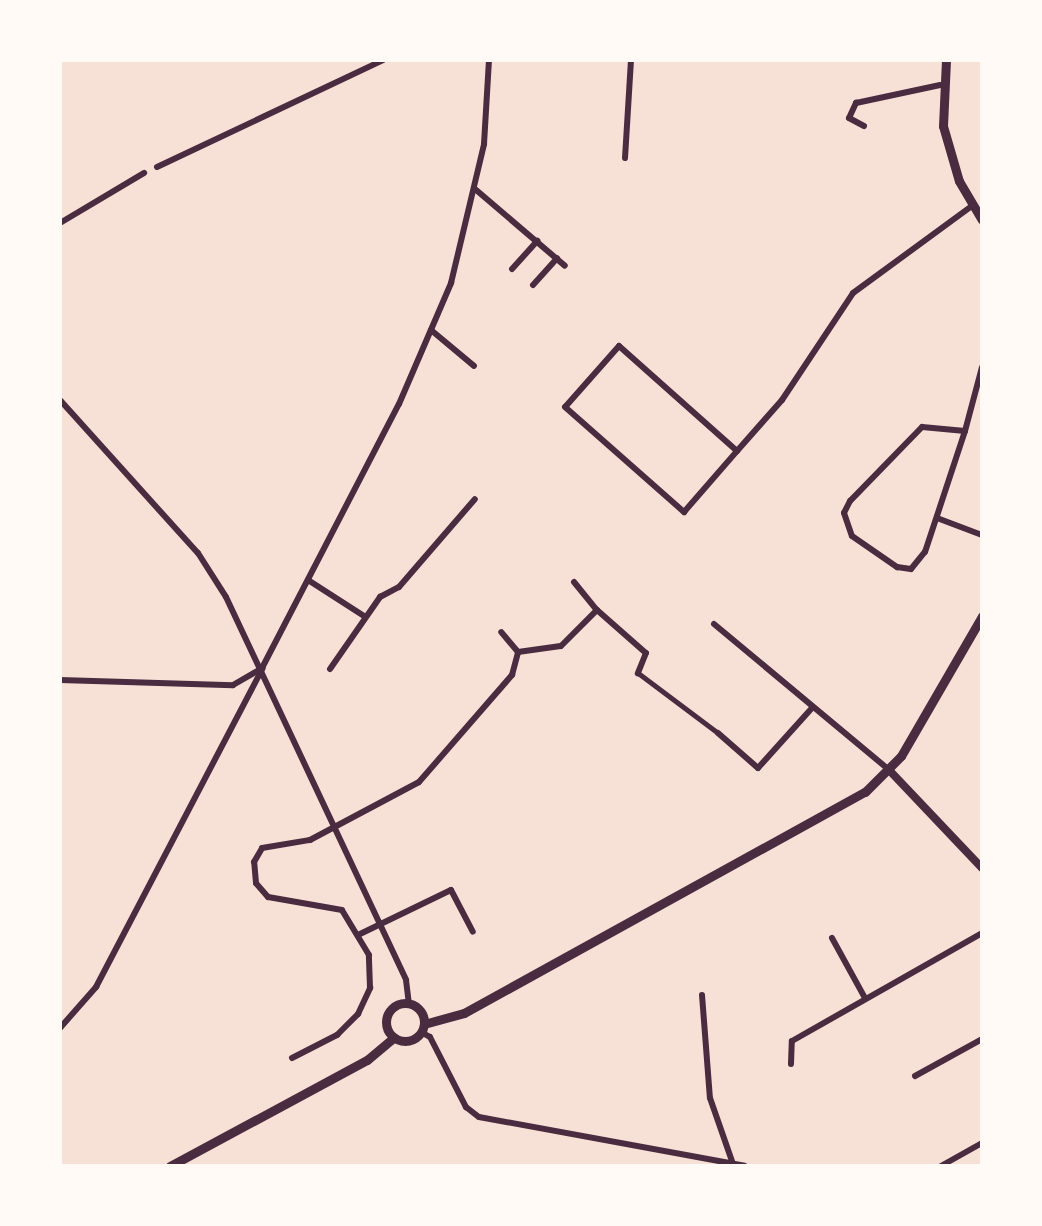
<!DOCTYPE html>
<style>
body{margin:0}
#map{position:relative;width:1042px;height:1226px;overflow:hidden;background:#f7e1d7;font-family:Ubuntu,sans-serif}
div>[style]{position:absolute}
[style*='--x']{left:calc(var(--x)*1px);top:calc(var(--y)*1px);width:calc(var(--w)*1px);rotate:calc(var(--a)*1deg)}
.pedestrian>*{height:5px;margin:-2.5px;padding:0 2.5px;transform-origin:2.5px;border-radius:2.5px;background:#4a2c40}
.minor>*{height:6px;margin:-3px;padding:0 3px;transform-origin:3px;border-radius:3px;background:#4a2c40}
.tertiary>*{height:8px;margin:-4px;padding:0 4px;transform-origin:4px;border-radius:4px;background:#4a2c40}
.secondary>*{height:9px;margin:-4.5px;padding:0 4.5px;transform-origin:4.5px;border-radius:4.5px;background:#4a2c40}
.secondary>.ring{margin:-4.5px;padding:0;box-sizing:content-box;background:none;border:9px solid #4a2c40;border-radius:50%}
span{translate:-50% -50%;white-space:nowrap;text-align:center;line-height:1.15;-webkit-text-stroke:10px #fffaf5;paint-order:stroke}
.frame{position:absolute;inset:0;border:62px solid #fffaf5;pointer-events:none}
</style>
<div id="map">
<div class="pedestrian">
<div style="--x:638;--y:673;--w:100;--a:36.9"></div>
</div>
<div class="minor">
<div style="--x:864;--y:126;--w:17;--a:-152"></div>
<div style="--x:849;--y:118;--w:17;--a:-65"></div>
<div style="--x:856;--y:103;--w:86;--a:-12.1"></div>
<div style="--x:625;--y:158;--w:98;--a:-86.5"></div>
<div style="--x:157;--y:167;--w:250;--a:-25.3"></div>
<div style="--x:475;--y:189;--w:118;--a:40.5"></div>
<div style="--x:60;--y:223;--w:98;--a:-30.8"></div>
<div style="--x:512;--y:269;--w:38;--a:-48"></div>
<div style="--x:533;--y:285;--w:36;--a:-48"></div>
<div style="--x:431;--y:330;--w:56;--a:39.9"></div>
<div style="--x:60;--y:400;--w:206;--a:48"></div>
<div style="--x:198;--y:553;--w:52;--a:57.5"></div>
<div style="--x:226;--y:597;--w:423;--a:64.8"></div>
<div style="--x:406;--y:980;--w:24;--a:83"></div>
<div style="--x:965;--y:431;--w:43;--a:-174.7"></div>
<div style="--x:922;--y:427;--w:103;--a:134.2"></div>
<div style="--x:850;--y:501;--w:13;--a:117"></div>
<div style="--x:844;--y:513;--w:24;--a:71"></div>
<div style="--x:852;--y:536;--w:55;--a:34.6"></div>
<div style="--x:897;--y:567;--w:14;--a:8"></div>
<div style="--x:911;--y:569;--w:22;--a:-51"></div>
<div style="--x:925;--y:552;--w:127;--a:-71.7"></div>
<div style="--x:965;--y:431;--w:66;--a:-75.1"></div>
<div style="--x:737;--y:451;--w:158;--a:-138.3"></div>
<div style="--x:619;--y:346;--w:81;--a:131.5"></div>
<div style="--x:565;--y:407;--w:159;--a:41.4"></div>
<div style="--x:684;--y:512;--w:81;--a:-49"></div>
<div style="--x:737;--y:451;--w:68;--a:-48.6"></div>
<div style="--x:782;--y:400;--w:128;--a:-56.4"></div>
<div style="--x:853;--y:293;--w:147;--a:-36.2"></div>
<div style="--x:937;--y:518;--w:48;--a:20.7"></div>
<div style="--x:308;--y:580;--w:67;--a:32.7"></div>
<div style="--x:574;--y:582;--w:36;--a:51"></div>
<div style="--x:714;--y:624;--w:228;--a:39.8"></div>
<div style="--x:518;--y:652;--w:43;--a:-7.9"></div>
<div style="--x:561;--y:646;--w:51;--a:-45"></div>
<div style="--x:597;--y:610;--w:65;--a:41.3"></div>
<div style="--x:646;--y:653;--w:22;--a:112"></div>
<div style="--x:330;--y:669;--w:88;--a:-55.2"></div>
<div style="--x:380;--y:597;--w:21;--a:-28"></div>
<div style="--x:399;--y:587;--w:116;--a:-49.2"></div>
<div style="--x:60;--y:680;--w:173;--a:1.7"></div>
<div style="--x:233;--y:685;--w:34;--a:-30"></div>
<div style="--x:262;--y:668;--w:297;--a:-62.6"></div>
<div style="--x:399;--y:404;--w:132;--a:-66.7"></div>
<div style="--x:451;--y:283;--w:143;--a:-76.6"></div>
<div style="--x:484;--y:144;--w:84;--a:-86.6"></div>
<div style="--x:718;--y:733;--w:53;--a:41.2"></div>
<div style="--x:758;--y:768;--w:82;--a:-48"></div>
<div style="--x:360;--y:934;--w:101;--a:-25.8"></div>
<div style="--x:451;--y:890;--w:47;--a:62.4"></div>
<div style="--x:832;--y:938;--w:68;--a:61.2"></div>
<div style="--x:702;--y:995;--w:103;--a:85.6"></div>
<div style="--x:710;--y:1098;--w:67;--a:70.8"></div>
<div style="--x:60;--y:1028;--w:55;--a:-48.7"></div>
<div style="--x:96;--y:987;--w:359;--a:-62.4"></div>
<div style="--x:421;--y:1032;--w:10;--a:29"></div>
<div style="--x:430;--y:1037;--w:79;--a:62.8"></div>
<div style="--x:466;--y:1107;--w:16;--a:38"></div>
<div style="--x:479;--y:1117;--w:270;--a:10.4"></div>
<div style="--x:292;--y:1058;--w:51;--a:-27.1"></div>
<div style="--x:337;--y:1035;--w:30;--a:-45"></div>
<div style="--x:358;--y:1014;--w:29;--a:-65"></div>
<div style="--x:370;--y:988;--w:33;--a:-92"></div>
<div style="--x:369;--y:955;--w:52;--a:-121"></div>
<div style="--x:342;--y:910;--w:75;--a:-170"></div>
<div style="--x:268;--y:897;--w:18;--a:-131"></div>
<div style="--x:256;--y:883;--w:21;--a:-95"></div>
<div style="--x:254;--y:862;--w:16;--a:-60"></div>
<div style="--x:262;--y:848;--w:49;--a:-9.5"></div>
<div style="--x:310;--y:840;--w:123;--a:-28"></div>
<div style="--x:419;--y:782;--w:142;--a:-49"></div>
<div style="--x:512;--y:675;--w:24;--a:-75"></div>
<div style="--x:518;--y:652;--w:26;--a:-130"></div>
<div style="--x:791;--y:1064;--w:23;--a:-88"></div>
<div style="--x:792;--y:1041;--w:219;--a:-29.6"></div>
<div style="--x:915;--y:1076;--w:77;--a:-28.9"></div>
<div style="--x:941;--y:1166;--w:47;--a:-29.3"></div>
</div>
<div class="tertiary">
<div style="--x:890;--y:771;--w:134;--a:46.5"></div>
</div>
<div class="secondary">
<div style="--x:946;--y:60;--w:66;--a:92.6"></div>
<div style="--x:943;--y:126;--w:57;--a:73.8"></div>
<div style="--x:959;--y:181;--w:45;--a:59.5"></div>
<div class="ring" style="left:386px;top:1003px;width:29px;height:29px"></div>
<div style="--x:424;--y:1024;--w:41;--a:-15.4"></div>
<div style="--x:464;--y:1013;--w:458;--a:-28.9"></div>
<div style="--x:865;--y:792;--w:51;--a:-45"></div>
<div style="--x:901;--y:756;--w:162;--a:-59.9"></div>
<div style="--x:170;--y:1166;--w:224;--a:-28.3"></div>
<div style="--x:367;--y:1060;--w:35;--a:-40"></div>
</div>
<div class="frame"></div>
</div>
